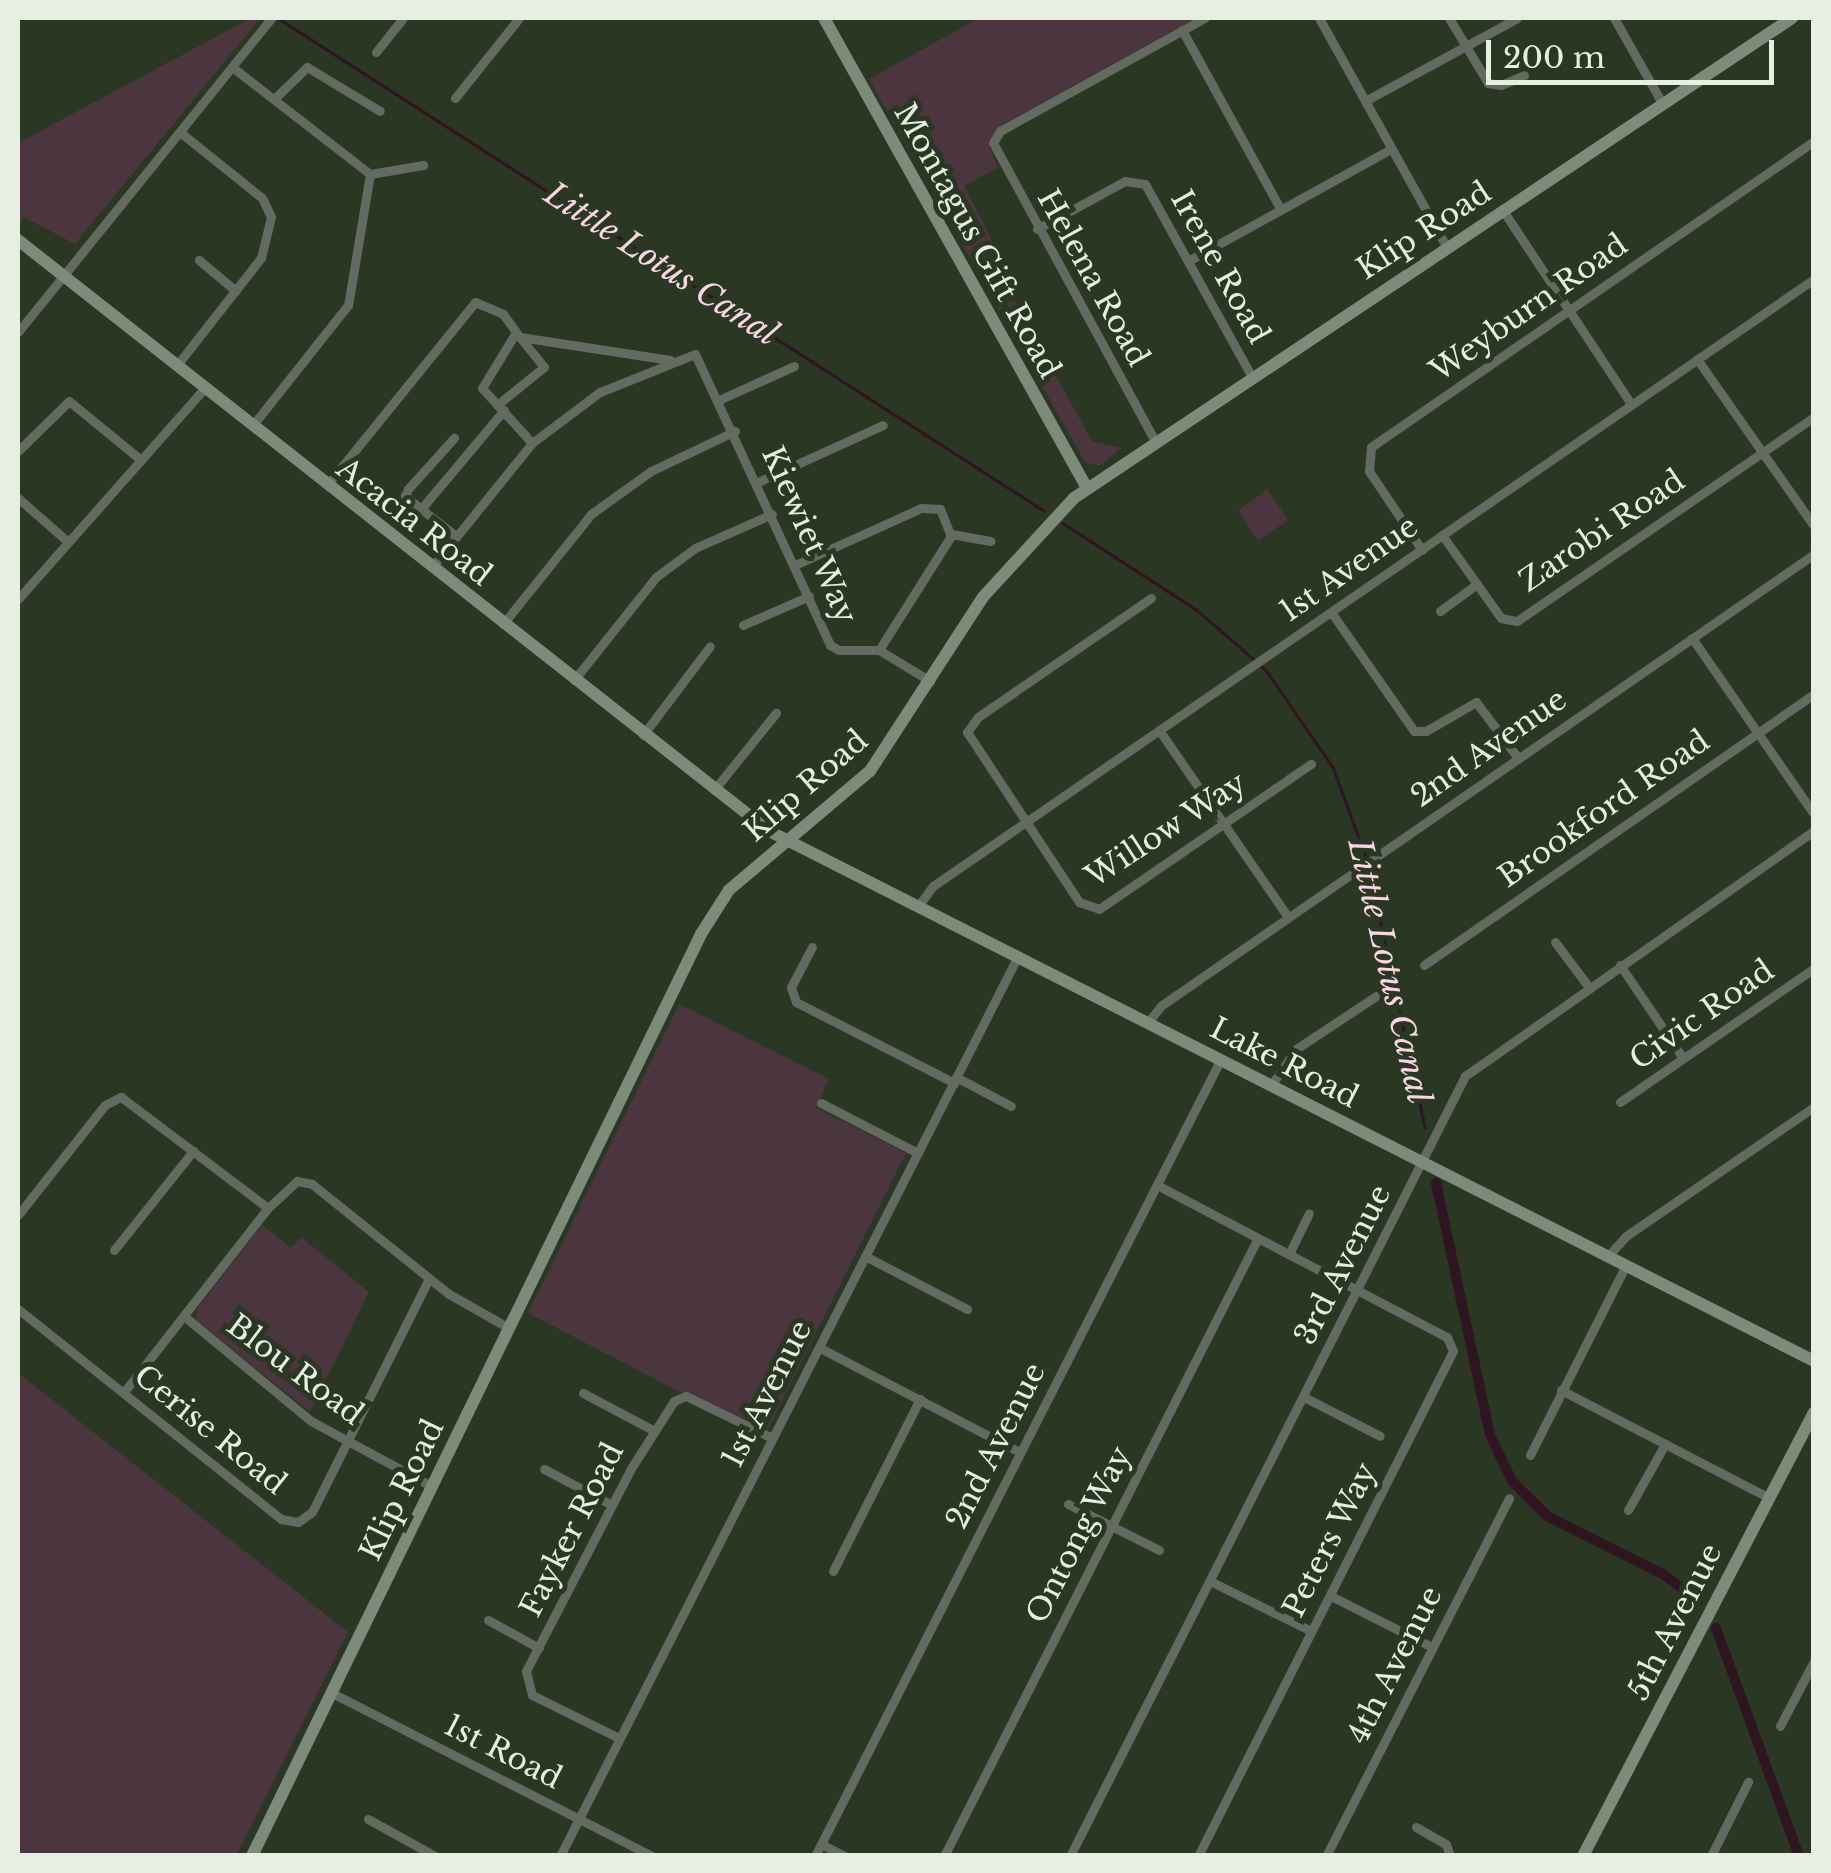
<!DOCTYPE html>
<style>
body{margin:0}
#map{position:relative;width:1831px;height:1873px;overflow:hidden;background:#293723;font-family:"Libre Baskerville",serif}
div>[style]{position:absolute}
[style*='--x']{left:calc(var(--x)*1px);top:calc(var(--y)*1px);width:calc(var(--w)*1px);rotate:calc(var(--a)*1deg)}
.green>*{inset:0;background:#4b363f}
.stream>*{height:2.5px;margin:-1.25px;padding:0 1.25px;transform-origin:1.25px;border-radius:1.25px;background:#2f1521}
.canal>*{height:10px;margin:-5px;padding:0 5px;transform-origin:5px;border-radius:5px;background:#2f1521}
.street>*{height:9px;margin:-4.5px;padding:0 4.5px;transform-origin:4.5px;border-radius:4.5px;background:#636b60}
.secondary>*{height:12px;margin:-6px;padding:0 6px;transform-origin:6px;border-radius:6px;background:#7e8a7a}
span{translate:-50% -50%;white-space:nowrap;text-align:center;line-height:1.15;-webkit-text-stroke:10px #293723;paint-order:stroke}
.street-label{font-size:30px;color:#e6efe2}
.water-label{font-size:32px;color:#fad5e4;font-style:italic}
.frame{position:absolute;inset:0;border:20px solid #e6efe2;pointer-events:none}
.scale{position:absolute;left:1486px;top:40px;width:288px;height:45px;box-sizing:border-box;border:5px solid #e6efe2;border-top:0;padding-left:12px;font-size:30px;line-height:35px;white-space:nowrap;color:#e6efe2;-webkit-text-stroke:8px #293723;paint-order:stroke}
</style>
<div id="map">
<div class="green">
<div style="clip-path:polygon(251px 18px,258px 21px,75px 244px,24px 217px,18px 224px,18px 143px)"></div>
<div style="clip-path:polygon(979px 18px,1196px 18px,998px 127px,989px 146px,998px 168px,964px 186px,993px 242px,985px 247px,1092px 441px,1122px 448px,1099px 466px,1085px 462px,869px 79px)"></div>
<div style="clip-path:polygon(1267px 489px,1288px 520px,1258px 541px,1238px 511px)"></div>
<div style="clip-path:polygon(679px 1004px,829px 1079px,816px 1108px,906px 1153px,768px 1429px,678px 1391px,528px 1313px)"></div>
<div style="clip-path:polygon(262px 1225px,291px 1248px,301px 1237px,369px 1292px,310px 1412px,196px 1320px,197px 1309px)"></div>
<div style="clip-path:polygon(18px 1373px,348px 1632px,237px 1855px,18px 1855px)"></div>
</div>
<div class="stream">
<div style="--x:278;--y:18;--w:910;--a:32.75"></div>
<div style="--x:1063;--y:523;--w:160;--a:33"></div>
<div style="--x:1197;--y:610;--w:91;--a:41"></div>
<div style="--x:1266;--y:670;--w:118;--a:55.4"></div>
<div style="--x:1333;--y:767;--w:99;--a:69.9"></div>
<div style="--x:1369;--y:868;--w:265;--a:77.8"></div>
</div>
<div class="canal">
<div style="--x:1436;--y:1183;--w:258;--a:77.9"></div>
<div style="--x:1490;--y:1435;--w:51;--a:64.4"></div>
<div style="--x:1512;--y:1481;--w:49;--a:45"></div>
<div style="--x:1547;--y:1516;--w:130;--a:26.6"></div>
<div style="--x:1663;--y:1574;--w:44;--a:37.6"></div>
<div style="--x:1716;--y:1628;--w:243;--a:70"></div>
</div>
<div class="street">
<div style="--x:1319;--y:18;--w:261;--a:60.9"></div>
<div style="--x:1449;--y:18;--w:76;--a:59"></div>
<div style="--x:1488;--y:83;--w:13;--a:9"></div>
<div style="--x:1501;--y:85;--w:25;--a:-23"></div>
<div style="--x:1614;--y:18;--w:98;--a:60.5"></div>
<div style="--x:1182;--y:30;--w:203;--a:61.2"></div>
<div style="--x:376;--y:52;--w:43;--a:-51.5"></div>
<div style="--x:232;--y:67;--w:175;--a:37.8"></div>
<div style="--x:370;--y:174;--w:133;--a:99.5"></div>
<div style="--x:348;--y:305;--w:154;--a:128.4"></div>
<div style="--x:455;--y:98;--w:102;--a:-51.3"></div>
<div style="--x:274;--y:99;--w:46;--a:-44.1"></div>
<div style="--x:307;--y:67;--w:85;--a:31.1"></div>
<div style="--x:1365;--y:101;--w:173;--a:-28.6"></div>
<div style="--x:370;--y:174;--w:54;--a:-9.6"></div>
<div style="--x:1502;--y:209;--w:234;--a:56.5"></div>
<div style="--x:1037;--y:229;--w:100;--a:-28.6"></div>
<div style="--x:1125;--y:181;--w:20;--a:9"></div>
<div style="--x:1145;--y:184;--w:218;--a:61"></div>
<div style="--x:199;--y:260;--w:48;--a:40"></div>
<div style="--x:1188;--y:261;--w:232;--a:-28.9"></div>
<div style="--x:18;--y:332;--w:403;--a:-51.1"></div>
<div style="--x:515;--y:334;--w:63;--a:121.4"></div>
<div style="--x:482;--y:388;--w:74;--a:47.7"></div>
<div style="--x:1697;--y:359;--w:204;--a:55"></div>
<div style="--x:177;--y:365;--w:136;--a:-51.9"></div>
<div style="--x:261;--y:258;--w:42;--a:-76.3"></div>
<div style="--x:271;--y:217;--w:21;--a:-115"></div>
<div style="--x:262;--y:198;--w:105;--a:-141.2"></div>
<div style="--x:721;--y:399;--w:80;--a:-24.3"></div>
<div style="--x:497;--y:405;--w:60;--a:-39"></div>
<div style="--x:544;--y:367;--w:38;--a:-129"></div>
<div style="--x:1155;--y:441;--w:339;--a:-118.5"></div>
<div style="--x:993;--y:143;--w:14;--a:-60"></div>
<div style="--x:1000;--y:131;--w:234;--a:-28.9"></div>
<div style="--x:18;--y:451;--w:71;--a:-44.4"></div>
<div style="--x:69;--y:401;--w:93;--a:39.3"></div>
<div style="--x:758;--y:482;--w:137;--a:-24.5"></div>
<div style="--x:327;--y:485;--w:235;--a:-51"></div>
<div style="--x:475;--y:302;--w:30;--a:23"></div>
<div style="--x:503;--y:314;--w:29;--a:54"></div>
<div style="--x:520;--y:337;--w:152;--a:8.7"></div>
<div style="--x:18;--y:498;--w:67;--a:41.3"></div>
<div style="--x:421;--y:509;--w:21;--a:-141"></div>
<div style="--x:405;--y:496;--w:8;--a:-67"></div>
<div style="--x:408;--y:489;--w:69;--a:-48"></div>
<div style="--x:951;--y:534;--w:40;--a:10"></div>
<div style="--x:455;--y:535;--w:43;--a:-142.6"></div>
<div style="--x:421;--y:509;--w:129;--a:-50"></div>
<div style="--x:1442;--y:535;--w:102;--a:54.6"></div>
<div style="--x:1501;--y:618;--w:16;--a:11"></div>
<div style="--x:1517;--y:621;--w:360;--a:-34.5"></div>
<div style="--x:1422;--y:550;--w:95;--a:-123.9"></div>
<div style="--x:1369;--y:471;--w:24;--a:-85"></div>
<div style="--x:1371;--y:447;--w:538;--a:-34.63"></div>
<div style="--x:795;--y:565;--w:138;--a:-24.3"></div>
<div style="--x:921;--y:508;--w:19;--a:3"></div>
<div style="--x:940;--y:509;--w:29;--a:68"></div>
<div style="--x:951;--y:536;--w:135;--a:122.3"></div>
<div style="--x:432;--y:567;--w:159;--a:-51.1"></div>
<div style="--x:532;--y:443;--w:85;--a:-36.9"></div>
<div style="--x:600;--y:392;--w:102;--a:-21.8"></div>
<div style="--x:695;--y:354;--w:321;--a:65.1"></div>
<div style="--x:830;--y:645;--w:10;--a:29"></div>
<div style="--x:839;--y:650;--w:40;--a:0"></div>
<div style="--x:879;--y:650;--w:60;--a:31.3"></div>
<div style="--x:1151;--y:598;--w:210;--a:145.5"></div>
<div style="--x:978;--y:717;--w:19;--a:126"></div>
<div style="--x:967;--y:732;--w:204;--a:56.6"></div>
<div style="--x:1079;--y:902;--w:21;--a:19"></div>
<div style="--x:1099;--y:909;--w:257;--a:-34.4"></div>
<div style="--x:18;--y:599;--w:282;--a:-48.5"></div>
<div style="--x:1440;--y:611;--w:46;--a:-36.1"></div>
<div style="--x:1331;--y:612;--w:145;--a:55.1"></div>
<div style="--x:1414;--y:731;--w:12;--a:0"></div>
<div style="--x:1426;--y:731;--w:58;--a:-30.1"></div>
<div style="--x:1476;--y:702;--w:70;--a:53.1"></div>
<div style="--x:503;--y:624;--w:141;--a:-51.3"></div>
<div style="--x:591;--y:514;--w:74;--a:-35.6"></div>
<div style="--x:651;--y:471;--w:93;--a:-25.5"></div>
<div style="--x:743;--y:625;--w:72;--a:-23.7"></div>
<div style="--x:1692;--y:638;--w:214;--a:55.3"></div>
<div style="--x:574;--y:680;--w:132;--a:-51.5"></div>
<div style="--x:656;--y:577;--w:49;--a:-36.6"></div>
<div style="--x:695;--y:548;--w:84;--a:-23.8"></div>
<div style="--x:1159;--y:730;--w:227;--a:55.4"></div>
<div style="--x:643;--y:735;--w:111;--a:-53"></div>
<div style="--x:714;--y:790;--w:99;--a:-51.2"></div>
<div style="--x:919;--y:905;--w:24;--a:-54"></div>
<div style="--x:933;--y:886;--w:1070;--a:-34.57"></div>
<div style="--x:1555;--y:942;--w:55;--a:53.1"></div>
<div style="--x:812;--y:947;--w:45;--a:117.7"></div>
<div style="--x:791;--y:987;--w:16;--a:72"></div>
<div style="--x:796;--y:1002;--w:178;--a:27.1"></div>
<div style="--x:1424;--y:965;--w:475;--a:-34.8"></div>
<div style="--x:1620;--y:965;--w:112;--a:55.9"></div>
<div style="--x:1148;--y:1022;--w:22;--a:-51"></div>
<div style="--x:1162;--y:1005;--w:793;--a:-34.67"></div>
<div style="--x:956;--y:1077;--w:62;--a:27.8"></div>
<div style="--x:1272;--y:1084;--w:42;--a:-55.6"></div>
<div style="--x:1296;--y:1049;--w:96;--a:-33.5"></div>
<div style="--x:1620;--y:1102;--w:236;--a:-34.6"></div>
<div style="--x:821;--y:1103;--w:109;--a:27.3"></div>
<div style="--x:1157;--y:1185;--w:327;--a:27.7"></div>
<div style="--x:1447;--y:1337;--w:15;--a:67"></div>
<div style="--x:1453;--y:1351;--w:566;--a:116.79"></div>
<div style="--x:18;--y:1215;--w:140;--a:-51.7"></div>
<div style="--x:105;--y:1105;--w:18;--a:-27"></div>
<div style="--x:121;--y:1097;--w:184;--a:37.1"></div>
<div style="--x:114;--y:1250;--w:127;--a:-51.4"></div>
<div style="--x:1290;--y:1252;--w:43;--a:-64"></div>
<div style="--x:865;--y:1256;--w:115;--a:27.5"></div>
<div style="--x:1608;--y:1256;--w:27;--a:-48"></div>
<div style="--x:1626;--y:1236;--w:228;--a:-34.5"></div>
<div style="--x:18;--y:1309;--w:337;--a:38.6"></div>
<div style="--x:281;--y:1519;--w:17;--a:10"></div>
<div style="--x:298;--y:1522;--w:17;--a:-36"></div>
<div style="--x:312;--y:1512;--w:259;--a:-63.4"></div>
<div style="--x:185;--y:1317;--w:163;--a:39.5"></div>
<div style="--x:311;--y:1421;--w:136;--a:28.4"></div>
<div style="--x:820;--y:1348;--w:225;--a:27.5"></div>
<div style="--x:1561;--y:1390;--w:232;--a:27.4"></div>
<div style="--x:124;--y:1392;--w:234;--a:-52"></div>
<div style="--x:268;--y:1208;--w:40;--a:-43"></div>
<div style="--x:297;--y:1181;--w:15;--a:11"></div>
<div style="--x:312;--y:1184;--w:176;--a:38.8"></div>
<div style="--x:449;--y:1294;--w:69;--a:29.5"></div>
<div style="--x:583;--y:1393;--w:79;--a:27.9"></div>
<div style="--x:1304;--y:1397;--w:85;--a:27.2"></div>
<div style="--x:1530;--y:1455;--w:213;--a:-63.2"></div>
<div style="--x:544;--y:1469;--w:77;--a:27.9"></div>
<div style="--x:1068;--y:1504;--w:102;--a:26.8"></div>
<div style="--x:1628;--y:1510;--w:76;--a:-60.7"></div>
<div style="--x:833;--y:1571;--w:193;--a:-63.2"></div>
<div style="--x:1210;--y:1581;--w:113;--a:26.3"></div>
<div style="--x:1331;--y:1596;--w:113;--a:26.8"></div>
<div style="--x:488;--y:1620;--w:58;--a:28.8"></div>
<div style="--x:332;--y:1693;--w:359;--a:27"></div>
<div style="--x:1780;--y:1726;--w:73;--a:-62.4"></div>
<div style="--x:619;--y:1738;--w:97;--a:-153.7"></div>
<div style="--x:532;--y:1695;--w:25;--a:-104"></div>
<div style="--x:526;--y:1671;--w:226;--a:-62.6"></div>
<div style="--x:630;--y:1470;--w:82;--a:-57.5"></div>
<div style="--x:674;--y:1401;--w:13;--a:-23"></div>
<div style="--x:686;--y:1396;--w:96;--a:26"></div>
<div style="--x:368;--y:1819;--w:77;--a:28.9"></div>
<div style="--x:1416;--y:1827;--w:34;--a:30"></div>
<div style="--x:1446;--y:1844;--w:13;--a:72"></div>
<div style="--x:821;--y:1844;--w:27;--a:27"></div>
<div style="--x:560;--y:1856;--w:1010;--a:-63.03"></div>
<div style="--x:815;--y:1856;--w:894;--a:-63.01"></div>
<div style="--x:944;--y:1856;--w:693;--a:-63.07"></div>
<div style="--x:1070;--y:1856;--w:874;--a:-63.14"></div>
<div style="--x:1465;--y:1076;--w:426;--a:-35.1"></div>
<div style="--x:1326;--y:1856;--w:402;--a:-62.9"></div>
<div style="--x:1711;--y:1856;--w:83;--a:-63.4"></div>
</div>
<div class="secondary">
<div style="--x:824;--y:18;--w:539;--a:60.77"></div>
<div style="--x:18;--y:240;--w:956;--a:38.2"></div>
<div style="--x:769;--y:831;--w:1172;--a:26.89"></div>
<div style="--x:252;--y:1856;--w:1026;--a:-64.03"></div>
<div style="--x:701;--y:934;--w:52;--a:-57.5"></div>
<div style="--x:729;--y:890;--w:185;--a:-40.2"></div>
<div style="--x:870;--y:771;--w:207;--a:-57"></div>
<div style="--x:983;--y:597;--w:134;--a:-47.4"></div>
<div style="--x:1074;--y:498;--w:864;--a:-33.76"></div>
<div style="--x:1583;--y:1856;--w:500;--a:-62.5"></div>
</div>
<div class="street-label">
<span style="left:1424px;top:231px;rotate:-33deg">Klip Road</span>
<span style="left:977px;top:241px;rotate:61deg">Montagus Gift Road</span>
<span style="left:1220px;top:267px;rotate:61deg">Irene Road</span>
<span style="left:1093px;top:278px;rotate:61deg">Helena Road</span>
<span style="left:1529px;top:308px;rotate:-35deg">Weyburn Road</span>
<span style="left:414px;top:522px;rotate:38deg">Acacia Road</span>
<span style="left:1602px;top:531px;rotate:-34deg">Zarobi Road</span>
<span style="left:809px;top:535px;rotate:66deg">Kiewiet Way</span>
<span style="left:1349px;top:569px;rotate:-35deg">1st Avenue</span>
<span style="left:1489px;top:748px;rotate:-35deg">2nd Avenue</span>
<span style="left:806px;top:786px;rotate:-41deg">Klip Road</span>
<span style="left:1604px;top:809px;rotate:-35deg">Brookford Road</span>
<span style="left:1166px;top:830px;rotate:-33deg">Willow Way</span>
<span style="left:1702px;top:1015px;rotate:-35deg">Civic Road</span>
<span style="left:1284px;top:1063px;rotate:27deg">Lake Road</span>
<span style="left:1343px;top:1265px;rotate:-63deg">3rd Avenue</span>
<span style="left:295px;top:1370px;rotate:37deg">Blou Road</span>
<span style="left:767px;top:1394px;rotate:-63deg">1st Avenue</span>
<span style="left:210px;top:1430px;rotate:39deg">Cerise Road</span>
<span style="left:996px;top:1446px;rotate:-63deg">2nd Avenue</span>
<span style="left:402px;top:1490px;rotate:-64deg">Klip Road</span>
<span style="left:572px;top:1530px;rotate:-63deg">Fayker Road</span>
<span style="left:1079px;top:1535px;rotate:-63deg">Ontong Way</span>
<span style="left:1330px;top:1540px;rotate:-63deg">Peters Way</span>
<span style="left:1675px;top:1622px;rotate:-63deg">5th Avenue</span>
<span style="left:1395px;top:1665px;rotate:-63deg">4th Avenue</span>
<span style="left:503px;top:1752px;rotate:27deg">1st Road</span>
</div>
<div class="water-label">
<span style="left:661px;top:264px;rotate:33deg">Little Lotus Canal</span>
<span style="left:1389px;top:971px;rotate:77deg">Little Lotus Canal</span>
</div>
<div class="frame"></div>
<div class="scale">200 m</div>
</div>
